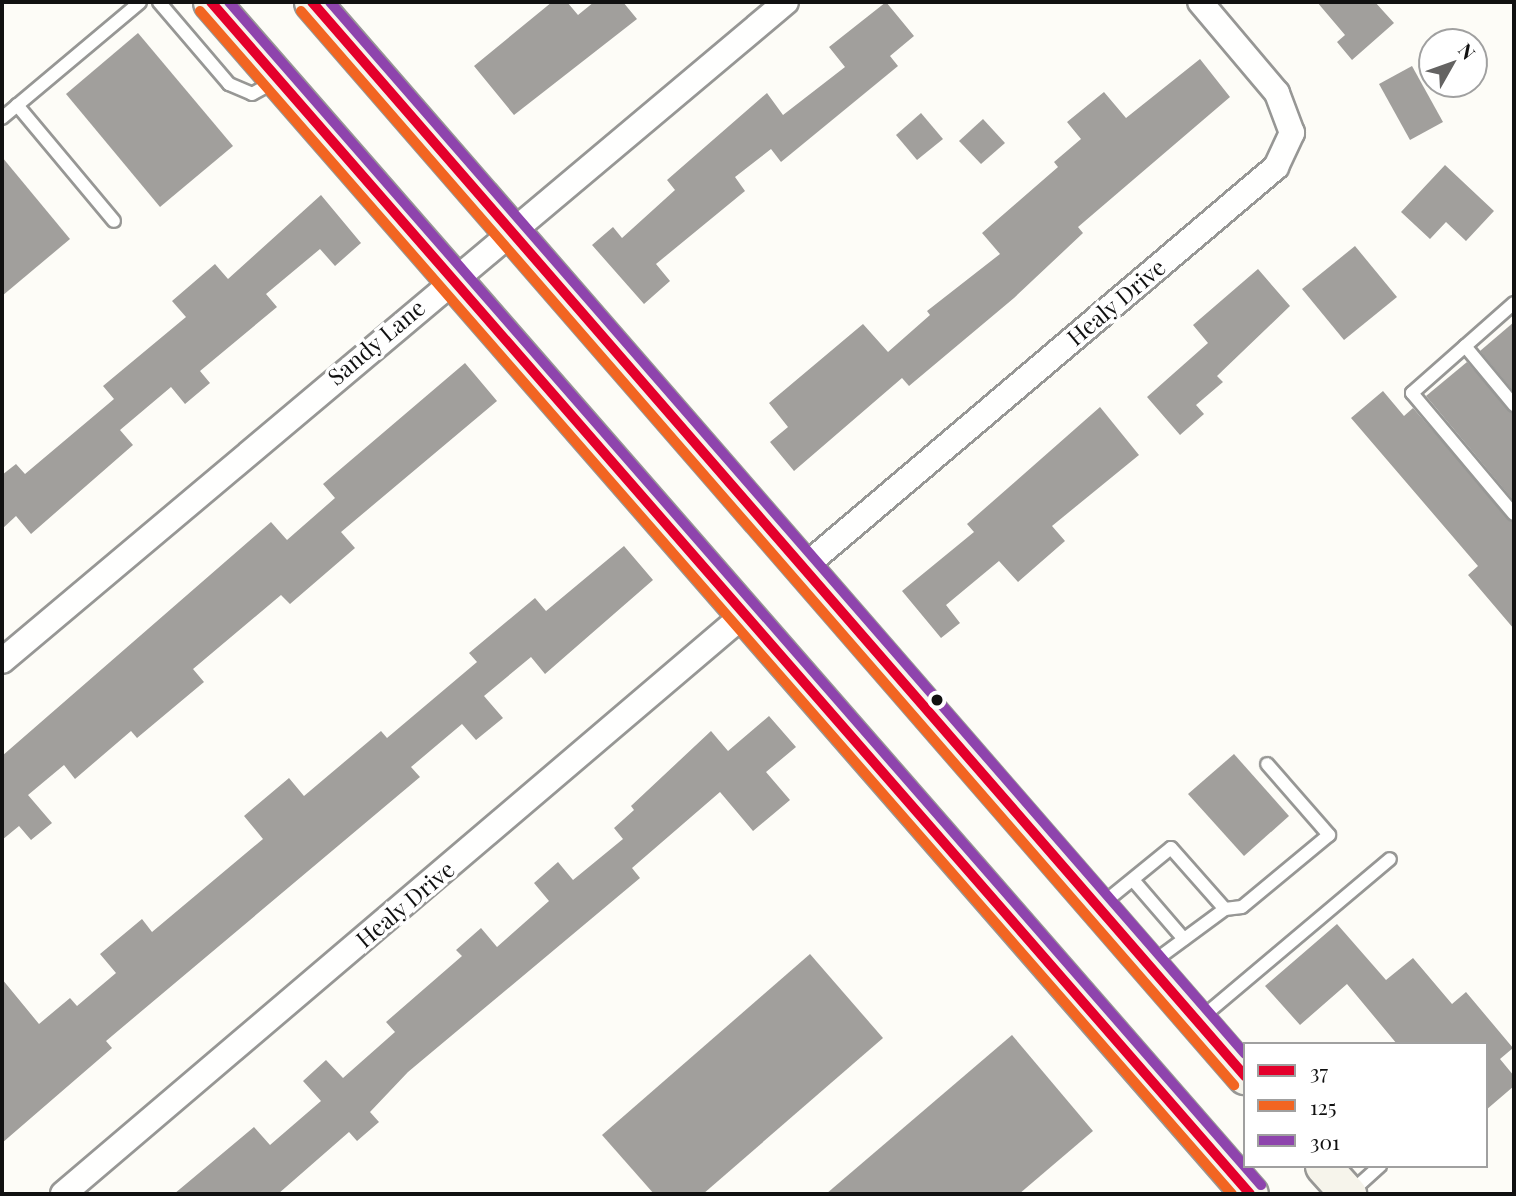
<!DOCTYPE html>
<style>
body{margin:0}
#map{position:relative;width:1516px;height:1196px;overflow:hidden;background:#fdfcf7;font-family:"Playfair Display",serif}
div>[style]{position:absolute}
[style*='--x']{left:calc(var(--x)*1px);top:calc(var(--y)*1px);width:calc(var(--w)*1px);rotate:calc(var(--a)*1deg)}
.building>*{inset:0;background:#a19f9c}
.roads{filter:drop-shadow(2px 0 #979795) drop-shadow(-2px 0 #979795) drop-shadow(0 2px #979795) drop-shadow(0 -2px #979795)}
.service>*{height:12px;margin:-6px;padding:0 6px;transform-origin:6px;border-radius:6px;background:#fffffe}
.minor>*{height:24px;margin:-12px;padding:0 12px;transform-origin:12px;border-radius:12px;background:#fffffe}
.secondary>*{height:35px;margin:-17.5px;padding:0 17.5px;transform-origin:17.5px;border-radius:17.5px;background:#f6f4eb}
.bus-1>*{height:10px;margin:-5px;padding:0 5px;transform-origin:5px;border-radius:5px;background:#e4002b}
.bus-2>*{height:10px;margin:-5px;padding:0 5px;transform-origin:5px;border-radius:5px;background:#f26522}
.bus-3>*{height:10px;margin:-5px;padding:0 5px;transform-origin:5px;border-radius:5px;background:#8e44ad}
.dots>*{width:19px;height:19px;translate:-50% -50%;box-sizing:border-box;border:4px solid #fff;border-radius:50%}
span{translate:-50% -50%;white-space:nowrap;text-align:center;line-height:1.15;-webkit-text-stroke:7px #fff;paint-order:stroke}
.street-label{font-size:23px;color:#111}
.frame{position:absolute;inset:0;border:4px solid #111;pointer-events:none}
.legend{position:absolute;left:1243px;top:1042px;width:245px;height:126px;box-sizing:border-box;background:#fff;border:2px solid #a0a0a0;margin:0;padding:9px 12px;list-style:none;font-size:21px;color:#111}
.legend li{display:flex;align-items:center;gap:14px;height:35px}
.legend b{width:35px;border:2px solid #a0a0a0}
.north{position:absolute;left:1418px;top:28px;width:70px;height:70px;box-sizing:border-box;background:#fff;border:2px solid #a0a0a0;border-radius:50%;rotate:50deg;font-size:19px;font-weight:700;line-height:28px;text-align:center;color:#111}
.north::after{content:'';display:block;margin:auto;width:24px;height:32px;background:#646362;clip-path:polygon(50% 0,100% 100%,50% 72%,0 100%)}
</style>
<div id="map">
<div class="building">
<div style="clip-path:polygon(552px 2px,567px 2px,578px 15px,594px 2px,623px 2px,637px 19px,514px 115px,474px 66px)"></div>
<div style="clip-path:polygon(886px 2px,914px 36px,890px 56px,898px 66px,781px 162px,771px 149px,735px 177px,745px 191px,656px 264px,670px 281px,644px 304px,592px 245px,613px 227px,622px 238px,675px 190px,667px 180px,767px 93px,783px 115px,845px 67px,829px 47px)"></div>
<div style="clip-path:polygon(1317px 2px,1375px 2px,1394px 23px,1352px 60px,1337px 42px,1345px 35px)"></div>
<div style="clip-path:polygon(138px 33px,233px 146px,160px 207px,66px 94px)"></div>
<div style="clip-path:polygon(1200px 59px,1230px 97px,1078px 227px,1083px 233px,1014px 298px,909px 386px,902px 378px,794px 471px,770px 442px,788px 427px,769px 403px,863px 324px,888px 352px,930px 315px,927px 311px,1000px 254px,982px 233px,1058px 167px,1054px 162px,1081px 139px,1067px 122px,1104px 92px,1126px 118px)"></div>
<div style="clip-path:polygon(1412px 66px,1443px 122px,1410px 140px,1379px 84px)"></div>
<div style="clip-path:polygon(921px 113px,943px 139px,917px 160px,896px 135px)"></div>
<div style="clip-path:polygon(983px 119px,1005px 143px,981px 164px,959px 141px)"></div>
<div style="clip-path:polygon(2px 157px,70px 239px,2px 296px)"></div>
<div style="clip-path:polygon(1445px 165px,1494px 211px,1466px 241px,1446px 222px,1430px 239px,1401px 212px)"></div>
<div style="clip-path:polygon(321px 195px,361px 243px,335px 266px,320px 249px,266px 294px,277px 307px,200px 371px,210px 383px,185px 404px,171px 387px,120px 430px,133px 445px,31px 534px,16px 516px,2px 529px,2px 475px,16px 464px,25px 474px,114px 399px,103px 386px,186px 317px,172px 301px,215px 264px,228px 279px)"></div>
<div style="clip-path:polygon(1355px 246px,1397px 297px,1344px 340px,1302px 289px)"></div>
<div style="clip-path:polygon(1258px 269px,1290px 306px,1217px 376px,1223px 382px,1196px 405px,1204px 414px,1180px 435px,1147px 397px,1208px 343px,1193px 325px)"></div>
<div style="clip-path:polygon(1514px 322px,1514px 392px,1480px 351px)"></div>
<div style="clip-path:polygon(1467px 362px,1514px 414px,1514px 501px,1426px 396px)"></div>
<div style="clip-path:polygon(465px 363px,497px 401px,341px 532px,355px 548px,290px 604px,281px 595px,193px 669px,204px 682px,137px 738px,131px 731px,75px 779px,64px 765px,28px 795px,52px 823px,31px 840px,19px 826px,2px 840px,2px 756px,271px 522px,287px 540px,335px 498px,323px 484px)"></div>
<div style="clip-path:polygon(1383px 391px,1404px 416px,1413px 408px,1514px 523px,1514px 629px,1468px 575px,1478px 566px,1351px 418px)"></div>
<div style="clip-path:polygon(1100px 407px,1139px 455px,1052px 526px,1065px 541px,1018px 582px,999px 561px,946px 605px,960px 623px,941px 638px,902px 591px,974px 532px,967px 524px)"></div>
<div style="clip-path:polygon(624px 546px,653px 580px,545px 674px,531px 657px,484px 696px,503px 718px,476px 740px,462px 724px,411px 767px,420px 777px,106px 1041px,112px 1048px,2px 1143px,2px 979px,39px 1024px,70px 998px,77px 1006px,116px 973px,100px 954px,142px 919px,152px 932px,263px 839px,244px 816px,289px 778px,304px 796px,381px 731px,387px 738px,477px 662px,469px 653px,535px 598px,546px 611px)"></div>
<div style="clip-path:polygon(769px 716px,796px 747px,766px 772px,790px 800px,753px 831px,720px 792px,632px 868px,640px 878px,408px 1072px,370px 1112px,379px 1122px,357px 1141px,349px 1132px,278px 1194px,174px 1194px,254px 1127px,270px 1145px,321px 1101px,303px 1081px,326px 1060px,343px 1078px,395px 1032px,386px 1022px,462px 956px,456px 950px,481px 928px,497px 947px,549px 901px,534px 883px,558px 862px,573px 880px,623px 839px,614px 828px,634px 810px,631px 806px,711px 731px,728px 751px)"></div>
<div style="clip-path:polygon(1234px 754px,1289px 816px,1244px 856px,1188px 794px)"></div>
<div style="clip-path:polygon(1337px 924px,1386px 980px,1413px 958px,1452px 1004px,1466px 992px,1513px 1048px,1500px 1059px,1514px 1076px,1514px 1086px,1486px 1110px,1486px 1044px,1397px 1044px,1347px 984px,1300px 1025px,1265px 986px)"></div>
<div style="clip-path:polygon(810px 954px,883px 1038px,703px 1194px,654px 1194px,602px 1135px)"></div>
<div style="clip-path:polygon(1012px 1035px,1093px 1131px,1019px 1194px,826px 1194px)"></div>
</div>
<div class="roads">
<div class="service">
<div style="--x:159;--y:2;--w:108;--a:49.5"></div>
<div style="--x:229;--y:84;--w:25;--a:23"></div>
<div style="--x:252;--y:94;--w:26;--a:-29"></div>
<div style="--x:17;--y:105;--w:151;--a:50.1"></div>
<div style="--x:2;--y:118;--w:180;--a:-40"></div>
<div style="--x:1514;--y:303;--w:136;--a:138.6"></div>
<div style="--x:1412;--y:393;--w:158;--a:49.9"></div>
<div style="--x:1465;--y:346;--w:77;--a:50.3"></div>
<div style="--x:1133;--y:880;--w:78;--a:49.2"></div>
<div style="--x:1101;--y:905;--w:90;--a:-39.2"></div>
<div style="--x:1171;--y:848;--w:81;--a:48.5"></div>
<div style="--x:1149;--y:965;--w:94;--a:-36.4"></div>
<div style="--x:1225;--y:909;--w:17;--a:-7"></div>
<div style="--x:1242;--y:907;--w:113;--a:-39.6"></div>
<div style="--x:1329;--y:835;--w:94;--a:-131.1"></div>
<div style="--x:1200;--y:1019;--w:248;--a:-40.1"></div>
<div style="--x:1351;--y:1192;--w:39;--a:-42"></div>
</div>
<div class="minor">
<div style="--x:804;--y:567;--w:619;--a:-40.28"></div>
<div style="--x:1276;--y:167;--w:38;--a:-65"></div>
<div style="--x:1292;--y:133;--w:43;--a:-110.6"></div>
<div style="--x:1277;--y:93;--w:119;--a:-130.2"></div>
<div style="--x:2;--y:661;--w:1024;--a:-40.05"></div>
<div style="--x:63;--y:1194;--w:897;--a:-40.39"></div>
</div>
<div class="secondary">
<div style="--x:211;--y:2;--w:1581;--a:48.92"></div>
<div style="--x:312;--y:2;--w:1423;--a:49.02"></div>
<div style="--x:1323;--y:1166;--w:38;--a:48"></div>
</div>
</div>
<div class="bus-1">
<div style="--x:211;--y:2;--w:1581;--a:48.92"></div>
<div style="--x:312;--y:2;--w:1423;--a:49.02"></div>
</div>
<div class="bus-2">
<div style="--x:200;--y:11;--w:1570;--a:48.9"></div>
<div style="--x:301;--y:11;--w:1423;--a:49.02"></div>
</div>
<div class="bus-3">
<div style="--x:229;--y:2;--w:1570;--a:48.9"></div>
<div style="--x:330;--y:2;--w:1394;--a:48.98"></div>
</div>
<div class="dots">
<div style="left:937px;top:700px;background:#111"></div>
</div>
<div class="street-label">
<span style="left:1116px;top:302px;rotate:-40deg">Healy Drive</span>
<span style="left:376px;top:342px;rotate:-40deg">Sandy Lane</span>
<span style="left:405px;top:904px;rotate:-40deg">Healy Drive</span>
</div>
<div class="frame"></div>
<ul class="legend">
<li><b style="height:9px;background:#e4002b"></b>37</li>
<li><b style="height:9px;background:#f26522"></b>125</li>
<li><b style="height:9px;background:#8e44ad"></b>301</li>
</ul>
<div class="north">N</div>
</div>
